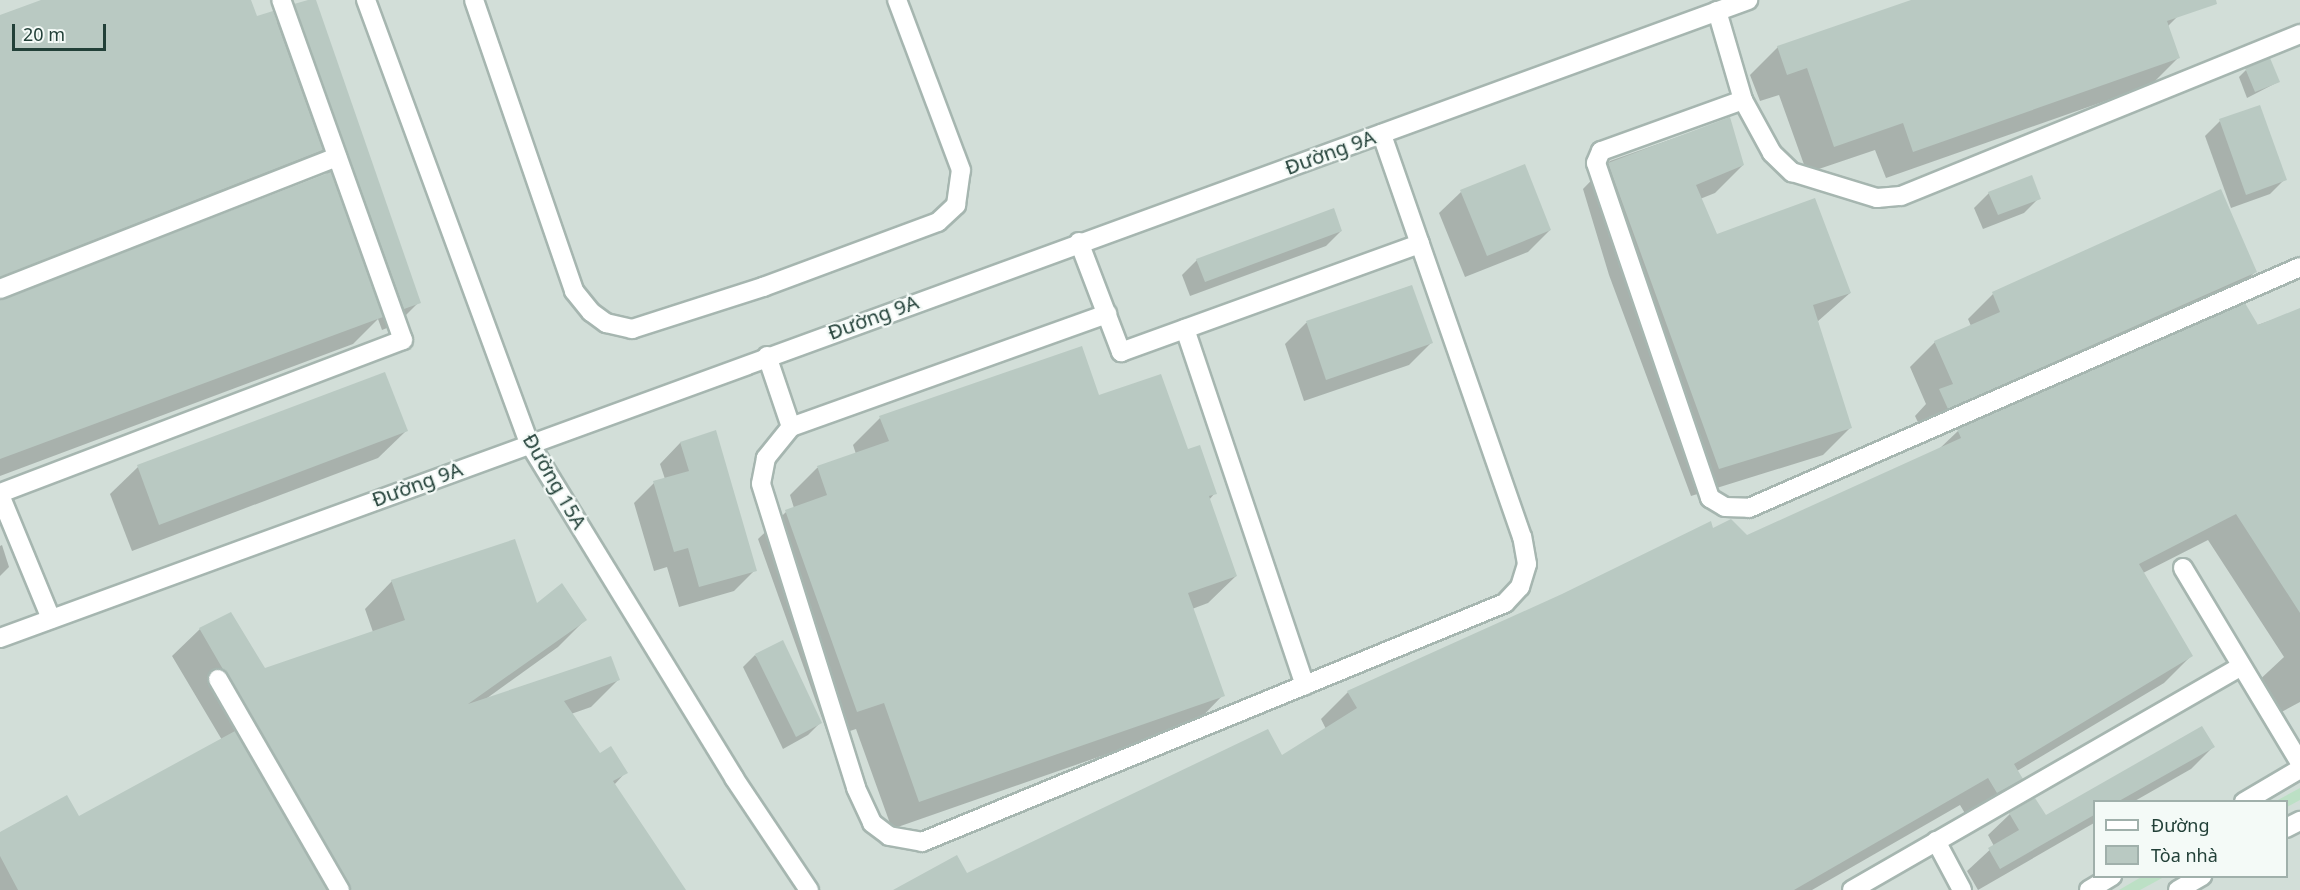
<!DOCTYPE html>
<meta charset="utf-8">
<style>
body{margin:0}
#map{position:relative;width:2300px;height:890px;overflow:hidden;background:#e4eee9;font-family:"Noto Sans",sans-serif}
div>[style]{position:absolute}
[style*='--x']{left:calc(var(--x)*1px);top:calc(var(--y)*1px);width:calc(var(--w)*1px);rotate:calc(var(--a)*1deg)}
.built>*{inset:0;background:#d2ded8}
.green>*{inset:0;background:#bce0c5}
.shadow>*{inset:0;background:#0003}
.building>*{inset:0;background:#b9c9c2}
.roads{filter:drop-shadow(2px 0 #a6b6b0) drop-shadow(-2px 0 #a6b6b0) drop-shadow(0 2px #a6b6b0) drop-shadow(0 -2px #a6b6b0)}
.minor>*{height:18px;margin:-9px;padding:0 9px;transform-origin:9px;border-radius:9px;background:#fff}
span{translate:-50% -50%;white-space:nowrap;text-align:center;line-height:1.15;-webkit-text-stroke:4.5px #f4faf7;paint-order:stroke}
.street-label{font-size:20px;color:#224038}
.legend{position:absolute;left:2093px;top:800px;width:195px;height:78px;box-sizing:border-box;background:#f4faf7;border:2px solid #a0b0ab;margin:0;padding:8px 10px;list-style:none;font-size:18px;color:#224038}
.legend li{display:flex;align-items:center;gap:12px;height:30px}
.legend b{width:30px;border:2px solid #a0b0ab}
.scale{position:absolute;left:12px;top:24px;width:94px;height:27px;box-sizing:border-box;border:3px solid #224038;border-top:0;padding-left:8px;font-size:18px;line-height:21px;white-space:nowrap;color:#224038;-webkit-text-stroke:4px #f4faf7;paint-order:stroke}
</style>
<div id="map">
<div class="built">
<div style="clip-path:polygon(evenodd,0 0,2300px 0,2300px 890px,0 890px,0 0,2094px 802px,2286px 802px,2286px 876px,2094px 876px,2094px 802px)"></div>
</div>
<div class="green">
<div style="clip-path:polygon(2300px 788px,2300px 800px,2287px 807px,2286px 802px,2276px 801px)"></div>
<div style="clip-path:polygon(2143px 876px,2164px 877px,2140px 890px,2119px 890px)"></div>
</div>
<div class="shadow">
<div style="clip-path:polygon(46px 0,249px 0,256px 18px,276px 24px,295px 5px,314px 0,419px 302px,397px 324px,382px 330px,378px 319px,353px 344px,0 476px,0 299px,4px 301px,327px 175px,319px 153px,294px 178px,0 293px,0 17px)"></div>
<div style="clip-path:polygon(1915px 0,2171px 0,2177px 17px,2167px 27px,2178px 58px,2151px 85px,1886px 178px,1875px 150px,1807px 173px,1779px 95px,1760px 101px,1750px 75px,1778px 47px)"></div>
<div style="clip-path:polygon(2246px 70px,2278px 82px,2247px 98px,2239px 77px)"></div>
<div style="clip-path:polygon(1729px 119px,1743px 165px,1715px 193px,1700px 199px,1716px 236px,1850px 293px,1817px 322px,1850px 428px,1823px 455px,1691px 496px,1609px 275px,1583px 189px,1610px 161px)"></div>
<div style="clip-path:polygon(2220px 121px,2285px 179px,2270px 194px,2231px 208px,2205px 136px)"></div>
<div style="clip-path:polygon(1524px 166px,1550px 230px,1528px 252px,1465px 277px,1439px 213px,1461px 192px)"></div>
<div style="clip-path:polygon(1989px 193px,2039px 198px,2024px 213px,1983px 229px,1974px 208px)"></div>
<div style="clip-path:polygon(1341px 231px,1326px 246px,1190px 296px,1182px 275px,1197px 260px)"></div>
<div style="clip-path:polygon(2256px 271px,2231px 296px,1923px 433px,1915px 416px,1926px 404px,1910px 367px,1935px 342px,1971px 326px,1968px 319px,1993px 294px)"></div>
<div style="clip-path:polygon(1411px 286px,1431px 343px,1409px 365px,1304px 401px,1285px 344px,1306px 323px)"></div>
<div style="clip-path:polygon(2300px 310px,2300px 702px,2274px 716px,2254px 685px,2284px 657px,2208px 540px,2143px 573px,2191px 656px,2164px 683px,2017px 771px,2021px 778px,1994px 806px,1969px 820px,1960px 805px,1812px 890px,900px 890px,967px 875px,1281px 757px,1326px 729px,1321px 719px,1348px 692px,1712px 530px,1746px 537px,1938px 450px,1958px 431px)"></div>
<div style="clip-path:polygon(1099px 397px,1187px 451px,1215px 493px,1209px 500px,1236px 576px,1208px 603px,1192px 609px,1223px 695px,1196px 723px,892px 829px,856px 729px,829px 738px,758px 539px,786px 512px,794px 508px,790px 495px,817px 468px,856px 454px,853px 445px,880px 418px)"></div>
<div style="clip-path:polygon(406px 431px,378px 458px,132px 551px,110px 494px,138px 467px)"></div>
<div style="clip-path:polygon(715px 432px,755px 570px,734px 591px,679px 607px,667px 567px,654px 571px,634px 503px,654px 483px,665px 479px,660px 464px,680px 443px)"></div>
<div style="clip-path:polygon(2px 545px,9px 567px,0 576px,0 546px)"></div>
<div style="clip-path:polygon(392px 581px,537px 605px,585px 620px,558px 647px,483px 701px,618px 680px,591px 707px,571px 714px,599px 756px,626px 772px,614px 785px,685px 890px,0 890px,0 833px,78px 818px,222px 740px,172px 656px,200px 629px,264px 670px,373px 632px,365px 609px)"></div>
<div style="clip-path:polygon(755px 655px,820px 723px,808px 735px,783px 749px,743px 667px)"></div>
<div style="clip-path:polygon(2213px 747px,2191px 769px,2133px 802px,2094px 802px,2094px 823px,1978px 890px,1967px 871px,1994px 846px,1988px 835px,2010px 814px,2046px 817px)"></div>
</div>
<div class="building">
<div style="clip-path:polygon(41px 0,251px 0,257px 16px,273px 11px,323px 150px,0 277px,0 15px)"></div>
<div style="clip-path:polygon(308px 0,316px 0,421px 303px,404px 309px,294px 4px)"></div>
<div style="clip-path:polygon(1911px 0,2216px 0,2217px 4px,2167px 21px,2180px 58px,1913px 152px,1903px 123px,1834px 147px,1807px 68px,1787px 75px,1777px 46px)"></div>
<div style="clip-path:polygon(2270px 58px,2280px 82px,2255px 92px,2245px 68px)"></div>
<div style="clip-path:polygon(2260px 105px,2287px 180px,2246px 195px,2219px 119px)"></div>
<div style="clip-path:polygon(1730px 117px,1744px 165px,1696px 185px,1717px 234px,1815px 198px,1851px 293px,1813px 305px,1852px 428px,1719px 469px,1608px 163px)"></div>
<div style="clip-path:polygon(1525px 164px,1551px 230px,1487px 256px,1460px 190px)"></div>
<div style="clip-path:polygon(331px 172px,383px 317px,0 459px,0 300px)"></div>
<div style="clip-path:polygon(2032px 175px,2041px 199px,1998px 215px,1988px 192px)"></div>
<div style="clip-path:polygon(2221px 189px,2257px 272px,1948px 409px,1939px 389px,1953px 384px,1934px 341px,2000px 312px,1992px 292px)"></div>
<div style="clip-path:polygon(1334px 208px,1342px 231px,1205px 282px,1196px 259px)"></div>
<div style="clip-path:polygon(1412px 285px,1433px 343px,1326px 380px,1306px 321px)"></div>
<div style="clip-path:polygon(2245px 303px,2258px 325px,2300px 308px,2300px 613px,2236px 514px,2139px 564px,2193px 656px,2014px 764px,2023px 779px,1997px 793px,1988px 778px,1794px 890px,893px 890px,957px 855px,967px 873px,1268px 729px,1282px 755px,1357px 708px,1347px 691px,1562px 594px,1711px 521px,1713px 528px,1731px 519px,1747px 535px,1961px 438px,1957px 429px)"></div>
<div style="clip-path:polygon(1082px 346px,1099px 395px,1161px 374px,1188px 449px,1200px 445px,1217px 494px,1209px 496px,1237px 576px,1188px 593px,1225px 696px,919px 802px,884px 703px,857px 712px,785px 510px,827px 495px,817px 466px,889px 441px,879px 416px)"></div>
<div style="clip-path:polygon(385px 372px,408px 431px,159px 525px,137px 465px)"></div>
<div style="clip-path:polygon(716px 430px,757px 571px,699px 587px,688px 548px,674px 552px,653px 481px,689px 471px,680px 442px)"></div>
<div style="clip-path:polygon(515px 539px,537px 603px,562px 583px,587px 620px,468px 704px,611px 656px,620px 680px,564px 701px,600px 753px,611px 746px,628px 773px,613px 781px,686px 890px,351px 890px,199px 628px,231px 612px,265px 668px,405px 620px,391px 580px)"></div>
<div style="clip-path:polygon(783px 640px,822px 723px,796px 737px,755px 654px)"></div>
<div style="clip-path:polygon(2202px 726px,2215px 747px,2119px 801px,2094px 801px,2094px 815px,2000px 869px,1988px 848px,2019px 830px,2009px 813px,2035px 798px,2046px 815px)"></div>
<div style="clip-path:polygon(235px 731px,327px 890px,18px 890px,0 856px,0 832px,67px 795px,79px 816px)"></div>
</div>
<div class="roads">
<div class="minor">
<div style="--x:366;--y:0;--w:472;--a:69.8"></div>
<div style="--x:529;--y:443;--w:393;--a:58.5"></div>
<div style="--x:734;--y:778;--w:135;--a:56.2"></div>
<div style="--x:474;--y:0;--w:308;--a:71"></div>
<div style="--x:574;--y:291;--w:27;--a:51"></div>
<div style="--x:591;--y:312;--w:19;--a:36"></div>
<div style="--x:606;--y:323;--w:27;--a:13"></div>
<div style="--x:632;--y:329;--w:138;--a:-17.8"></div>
<div style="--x:763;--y:287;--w:187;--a:-20.4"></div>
<div style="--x:938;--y:222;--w:25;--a:-43"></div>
<div style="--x:956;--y:205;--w:35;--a:-82"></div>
<div style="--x:961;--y:170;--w:182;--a:-110.6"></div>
<div style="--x:1717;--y:11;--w:93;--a:73.7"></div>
<div style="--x:1743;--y:100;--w:60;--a:61.3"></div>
<div style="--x:1772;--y:153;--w:28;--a:44"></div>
<div style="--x:1792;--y:172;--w:89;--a:17"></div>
<div style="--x:1877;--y:198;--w:24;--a:-5"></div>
<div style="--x:1901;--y:196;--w:431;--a:-22.1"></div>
<div style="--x:1743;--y:100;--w:151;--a:160.2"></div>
<div style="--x:1601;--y:151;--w:13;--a:113"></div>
<div style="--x:1596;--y:163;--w:354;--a:71.2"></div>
<div style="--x:1710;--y:498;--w:17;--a:31"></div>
<div style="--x:1725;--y:507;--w:24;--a:2"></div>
<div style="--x:1749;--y:508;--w:601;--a:-23.62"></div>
<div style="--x:1079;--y:242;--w:118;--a:69.1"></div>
<div style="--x:1121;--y:352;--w:318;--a:-19.9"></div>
<div style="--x:0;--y:289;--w:362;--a:-21.4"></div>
<div style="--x:1185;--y:329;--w:376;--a:71.4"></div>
<div style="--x:767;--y:356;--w:75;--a:71.3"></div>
<div style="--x:791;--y:427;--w:40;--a:129"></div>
<div style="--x:766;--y:458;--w:26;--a:101"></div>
<div style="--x:761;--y:484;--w:318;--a:72.6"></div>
<div style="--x:856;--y:788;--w:38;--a:65"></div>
<div style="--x:872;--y:823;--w:21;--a:37"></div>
<div style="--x:889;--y:836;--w:34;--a:10"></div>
<div style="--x:922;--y:842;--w:630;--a:-22.29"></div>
<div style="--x:1505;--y:603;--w:22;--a:-47"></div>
<div style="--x:1520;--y:587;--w:24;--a:-73"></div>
<div style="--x:1527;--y:564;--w:27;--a:-100"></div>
<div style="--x:1522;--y:537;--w:427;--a:-109.2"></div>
<div style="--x:791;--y:427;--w:336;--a:-19.7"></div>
<div style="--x:0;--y:493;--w:431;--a:-20.8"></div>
<div style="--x:403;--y:340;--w:361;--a:-109.7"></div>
<div style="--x:0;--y:495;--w:134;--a:67.6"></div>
<div style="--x:2183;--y:568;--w:227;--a:59"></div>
<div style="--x:0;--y:638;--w:1861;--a:-20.05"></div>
<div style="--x:218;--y:679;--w:244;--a:60"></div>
<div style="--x:2244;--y:802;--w:65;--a:-30.5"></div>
<div style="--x:2286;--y:828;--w:16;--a:-27"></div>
<div style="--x:1936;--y:841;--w:55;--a:62"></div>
<div style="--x:1852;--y:890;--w:449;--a:-29.9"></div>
<div style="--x:2089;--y:890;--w:27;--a:-31"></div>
<div style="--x:2178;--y:890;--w:28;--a:-30"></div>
</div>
</div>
<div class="street-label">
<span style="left:1330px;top:152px;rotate:-20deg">Đường 9A</span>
<span style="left:873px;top:317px;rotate:-20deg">Đường 9A</span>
<span style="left:555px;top:481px;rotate:60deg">Đường 15A</span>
<span style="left:417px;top:484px;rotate:-20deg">Đường 9A</span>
</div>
<ul class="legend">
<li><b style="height:8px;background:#fff"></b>Đường</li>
<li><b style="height:16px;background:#b9c9c2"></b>Tòa nhà</li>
</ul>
<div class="scale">20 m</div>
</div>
